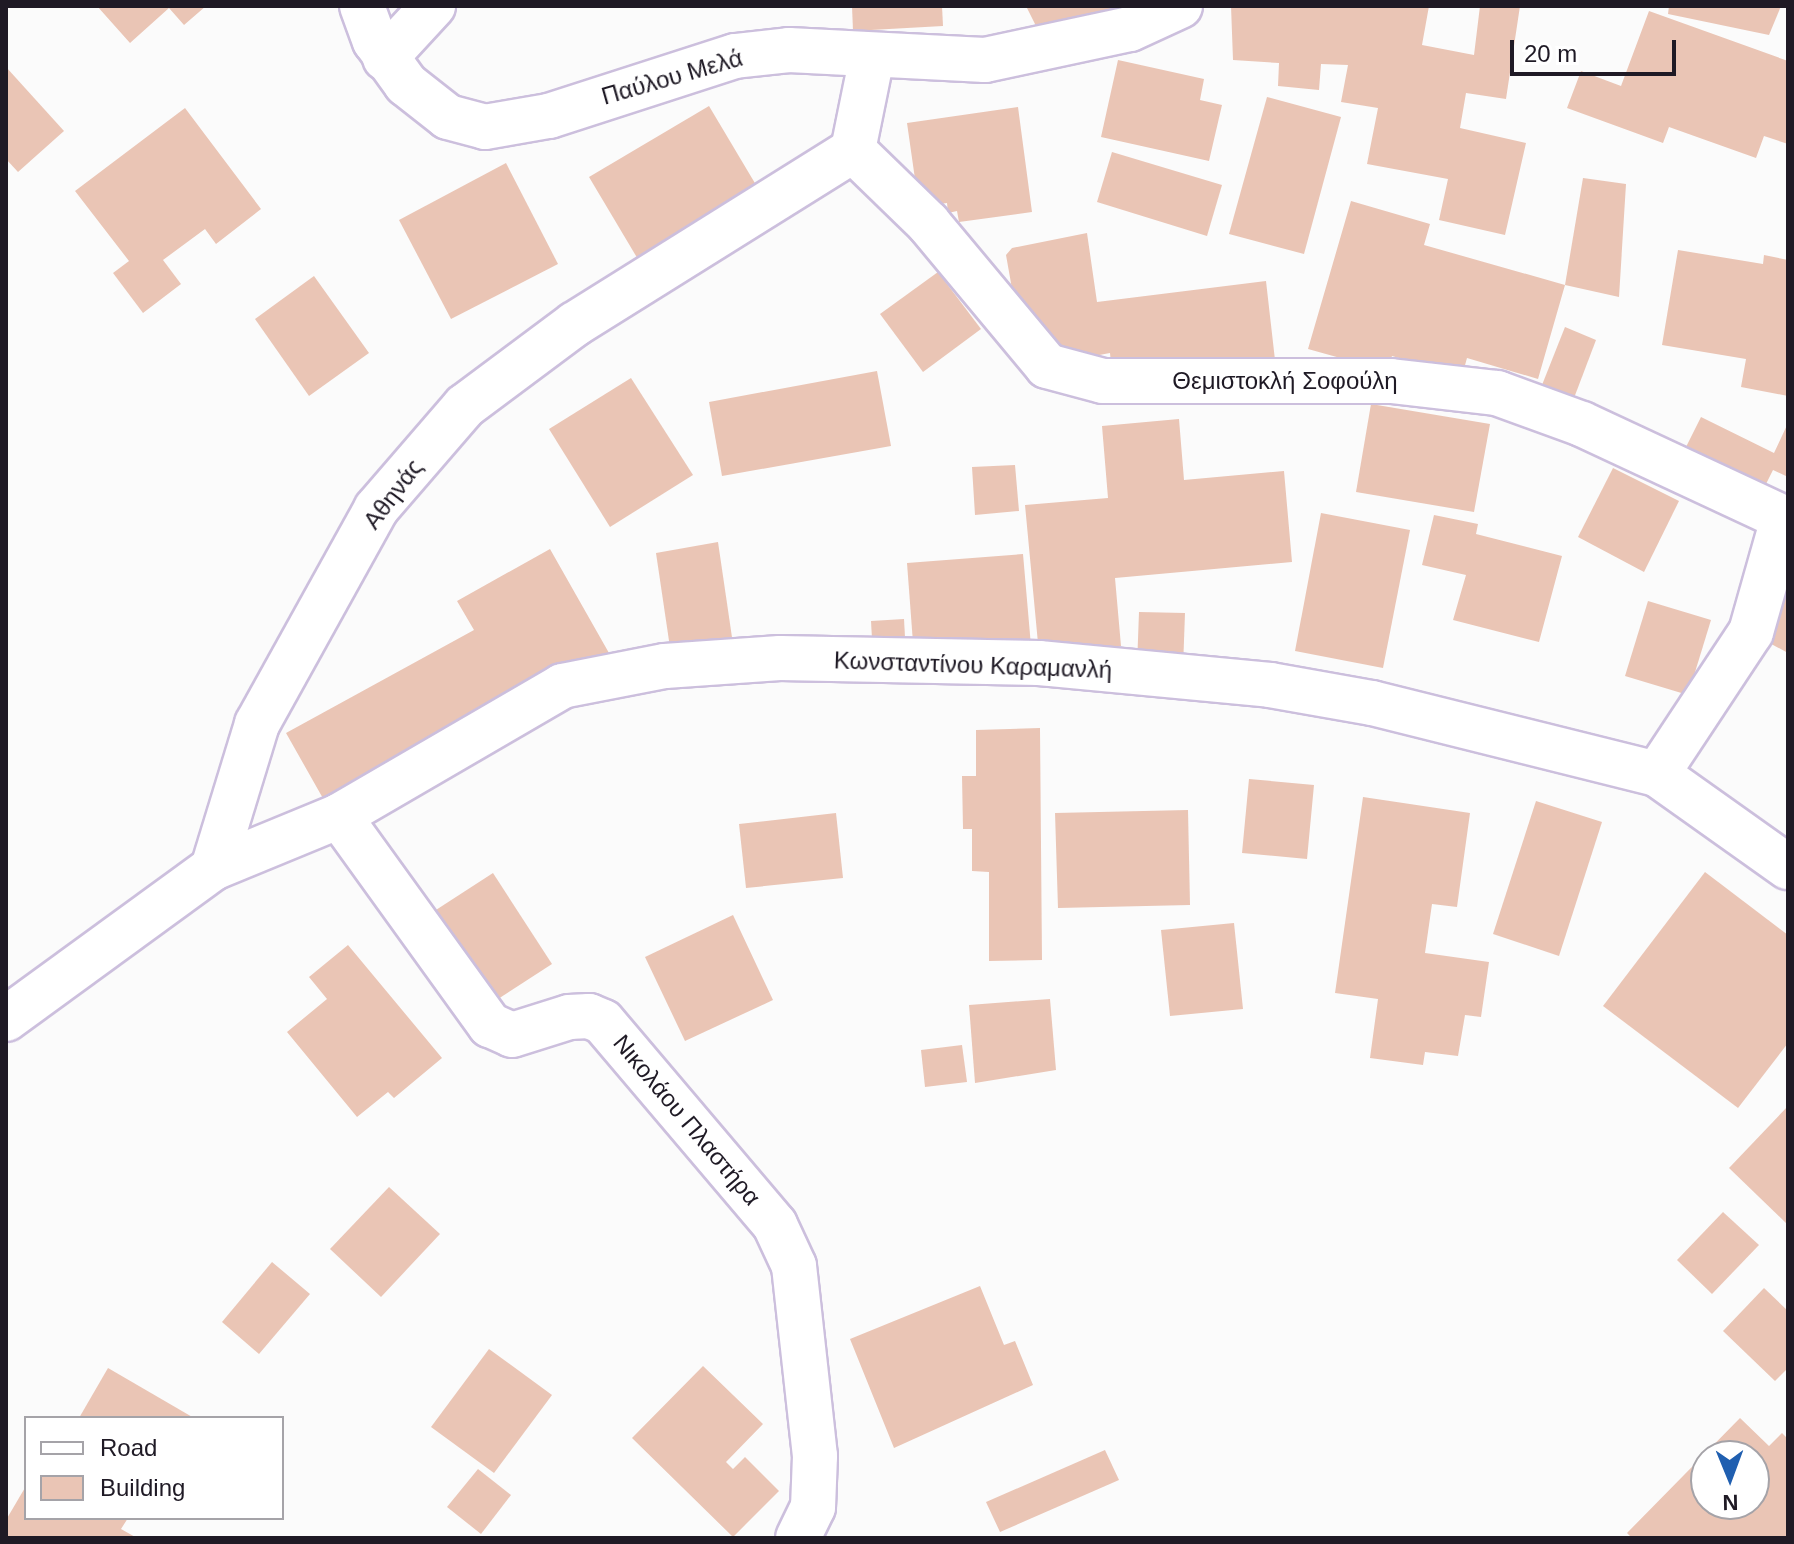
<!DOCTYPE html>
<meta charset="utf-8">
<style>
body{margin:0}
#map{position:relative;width:1794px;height:1544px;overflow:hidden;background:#fbfbfb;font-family:Arial,sans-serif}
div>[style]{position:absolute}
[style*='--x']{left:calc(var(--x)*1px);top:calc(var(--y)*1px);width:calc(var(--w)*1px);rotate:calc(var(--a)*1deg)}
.building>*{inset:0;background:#eac5b5}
.roads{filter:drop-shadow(2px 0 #ccbfdd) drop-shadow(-2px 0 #ccbfdd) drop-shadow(0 2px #ccbfdd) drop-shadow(0 -2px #ccbfdd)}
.street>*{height:44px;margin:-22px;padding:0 22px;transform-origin:22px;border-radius:22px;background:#fff}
span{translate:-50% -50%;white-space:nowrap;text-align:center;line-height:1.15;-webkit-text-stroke:6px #fff;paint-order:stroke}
.street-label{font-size:24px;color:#1f1a25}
.frame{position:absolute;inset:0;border:8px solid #1f1a25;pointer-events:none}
.legend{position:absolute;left:24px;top:1416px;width:260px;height:104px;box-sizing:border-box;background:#fff;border:2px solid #a5a3a8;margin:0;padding:10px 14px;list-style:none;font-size:24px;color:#1f1a25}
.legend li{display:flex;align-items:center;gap:16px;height:40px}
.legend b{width:40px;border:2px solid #a5a3a8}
.north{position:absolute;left:1690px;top:1440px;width:80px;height:80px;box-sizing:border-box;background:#fff;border:2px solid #a5a3a8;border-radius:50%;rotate:179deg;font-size:22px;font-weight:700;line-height:32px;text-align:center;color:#1f1a25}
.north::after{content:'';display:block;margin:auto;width:28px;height:36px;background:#205fb0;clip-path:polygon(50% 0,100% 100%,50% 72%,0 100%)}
.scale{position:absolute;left:1510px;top:40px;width:166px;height:36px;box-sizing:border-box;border:4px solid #1f1a25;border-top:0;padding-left:10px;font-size:24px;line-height:28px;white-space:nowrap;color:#1f1a25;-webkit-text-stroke:6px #fff;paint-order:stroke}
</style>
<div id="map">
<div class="building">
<div style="clip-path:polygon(97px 6px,206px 6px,184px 25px,169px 8px,130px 43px)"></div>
<div style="clip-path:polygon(852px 6px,942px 6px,943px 26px,853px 31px)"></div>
<div style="clip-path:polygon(1026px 6px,1146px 6px,1125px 18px,1036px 26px)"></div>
<div style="clip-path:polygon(1231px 6px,1429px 6px,1422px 45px,1474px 55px,1480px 6px,1520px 6px,1506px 99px,1466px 93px,1460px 128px,1526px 143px,1505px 235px,1439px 220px,1448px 179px,1367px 164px,1378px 108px,1341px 102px,1348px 65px,1321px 64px,1319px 90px,1278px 86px,1279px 63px,1233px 60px)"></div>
<div style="clip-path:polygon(1669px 6px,1781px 6px,1769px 35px,1668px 14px)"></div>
<div style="clip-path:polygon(1649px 11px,1788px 61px,1788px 144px,1764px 136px,1756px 158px,1669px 127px,1663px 143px,1567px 108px,1581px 71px,1621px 86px)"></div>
<div style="clip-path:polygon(1118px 60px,1204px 79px,1200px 100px,1222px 105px,1209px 161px,1101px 137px)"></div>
<div style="clip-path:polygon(6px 67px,64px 131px,18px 172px,6px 159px)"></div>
<div style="clip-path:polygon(1267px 97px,1341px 117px,1304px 254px,1229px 234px)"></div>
<div style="clip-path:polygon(709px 106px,762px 195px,642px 266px,589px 177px)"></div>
<div style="clip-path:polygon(1018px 107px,1032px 212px,959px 222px,957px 211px,948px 213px,947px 203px,919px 207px,907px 123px)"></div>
<div style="clip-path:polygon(185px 108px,261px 209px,216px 244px,205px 229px,163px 260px,181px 284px,143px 313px,113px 273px,129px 261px,75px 191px)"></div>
<div style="clip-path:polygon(1112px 152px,1222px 185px,1207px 236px,1097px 202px)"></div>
<div style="clip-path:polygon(506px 163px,558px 264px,451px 319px,399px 220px)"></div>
<div style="clip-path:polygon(1583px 178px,1626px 184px,1619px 297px,1565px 285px)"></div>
<div style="clip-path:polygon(1351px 201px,1430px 224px,1424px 245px,1565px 285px,1538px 379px,1467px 358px,1462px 376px,1392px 356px,1387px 371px,1308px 349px)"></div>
<div style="clip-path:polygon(1087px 233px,1097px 302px,1266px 281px,1275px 360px,1112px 374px,1110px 353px,1062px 362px,1017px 317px,1006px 255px,1012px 248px)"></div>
<div style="clip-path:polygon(1678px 250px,1763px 264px,1764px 255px,1788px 260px,1788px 396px,1741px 387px,1746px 359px,1662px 345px)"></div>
<div style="clip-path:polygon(938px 272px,981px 329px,923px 372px,880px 314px)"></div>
<div style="clip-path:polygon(314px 276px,369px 353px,309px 396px,255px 319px)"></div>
<div style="clip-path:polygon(1565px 327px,1596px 340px,1574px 398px,1542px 385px)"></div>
<div style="clip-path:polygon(877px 371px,891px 446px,722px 476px,709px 402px)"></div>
<div style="clip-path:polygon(631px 378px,693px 475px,610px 527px,549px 429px)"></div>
<div style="clip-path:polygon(1371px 404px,1490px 424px,1474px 512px,1356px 492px)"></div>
<div style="clip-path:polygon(1701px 417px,1774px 453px,1788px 423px,1788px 477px,1773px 470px,1759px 498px,1680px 459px)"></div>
<div style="clip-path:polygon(1179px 419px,1184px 480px,1284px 471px,1292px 562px,1115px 578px,1121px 646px,1039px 654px,1025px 505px,1108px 498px,1102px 426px)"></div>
<div style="clip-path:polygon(1015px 465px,1019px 511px,975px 515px,972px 467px)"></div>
<div style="clip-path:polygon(1613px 468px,1679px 501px,1644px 572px,1578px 537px)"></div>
<div style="clip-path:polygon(1321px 513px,1410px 530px,1383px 668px,1295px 651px)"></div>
<div style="clip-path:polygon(1434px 515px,1478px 524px,1476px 534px,1562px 556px,1539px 642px,1453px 620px,1466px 575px,1422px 565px)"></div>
<div style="clip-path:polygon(718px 542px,734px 651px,672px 661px,656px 553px)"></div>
<div style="clip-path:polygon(550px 549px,609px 653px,329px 809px,286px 733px,474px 630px,457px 601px)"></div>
<div style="clip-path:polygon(1023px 554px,1031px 646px,914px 656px,907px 563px)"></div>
<div style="clip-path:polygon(1788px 591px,1788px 653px,1762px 639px)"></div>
<div style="clip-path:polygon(1648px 601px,1711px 620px,1688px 695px,1625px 676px)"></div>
<div style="clip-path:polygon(1139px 612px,1185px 613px,1183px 668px,1137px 666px)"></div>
<div style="clip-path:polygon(904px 619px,906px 655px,873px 657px,871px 621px)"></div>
<div style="clip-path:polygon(1040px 728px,1042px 960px,989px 961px,989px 872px,972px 871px,972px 829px,963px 829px,962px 776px,976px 776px,976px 730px)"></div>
<div style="clip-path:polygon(1249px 779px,1314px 785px,1307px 859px,1242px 853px)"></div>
<div style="clip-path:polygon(1363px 797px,1470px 813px,1457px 907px,1432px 904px,1425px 953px,1489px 962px,1481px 1017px,1465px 1015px,1458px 1056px,1425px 1052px,1423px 1065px,1370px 1058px,1378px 999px,1335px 993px)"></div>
<div style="clip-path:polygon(1536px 801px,1602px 822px,1559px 956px,1493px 934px)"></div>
<div style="clip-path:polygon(1188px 810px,1190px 905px,1058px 908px,1055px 813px)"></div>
<div style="clip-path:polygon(836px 813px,843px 878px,746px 888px,739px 824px)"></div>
<div style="clip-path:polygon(1705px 872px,1788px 935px,1788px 1043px,1738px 1108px,1603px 1006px)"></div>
<div style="clip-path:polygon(493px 873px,552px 964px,481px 1010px,422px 919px)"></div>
<div style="clip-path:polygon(733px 915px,773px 1000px,685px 1041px,645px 957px)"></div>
<div style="clip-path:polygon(1234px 923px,1243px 1009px,1170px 1016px,1161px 930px)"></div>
<div style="clip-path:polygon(348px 945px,442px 1058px,394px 1098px,388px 1092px,357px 1117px,287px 1032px,327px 999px,309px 977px)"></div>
<div style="clip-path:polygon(1050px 999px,1056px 1070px,975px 1083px,969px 1005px)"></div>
<div style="clip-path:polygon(962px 1045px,967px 1082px,925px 1087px,921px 1050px)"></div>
<div style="clip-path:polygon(1788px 1106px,1788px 1225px,1729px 1168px)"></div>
<div style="clip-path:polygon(389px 1187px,440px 1234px,381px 1297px,330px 1249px)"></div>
<div style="clip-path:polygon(1723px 1212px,1759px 1245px,1712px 1294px,1677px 1260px)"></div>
<div style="clip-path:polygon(272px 1262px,310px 1294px,259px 1354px,222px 1322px)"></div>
<div style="clip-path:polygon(980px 1286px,1004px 1345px,1015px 1341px,1033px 1385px,894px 1448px,850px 1339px)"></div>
<div style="clip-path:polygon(1764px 1288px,1788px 1311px,1788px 1368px,1775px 1381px,1723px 1331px)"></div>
<div style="clip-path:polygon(489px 1349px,552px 1395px,494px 1473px,431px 1427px)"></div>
<div style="clip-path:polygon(703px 1366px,763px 1424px,726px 1462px,733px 1469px,745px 1457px,779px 1491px,733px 1537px,632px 1438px)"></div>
<div style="clip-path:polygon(108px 1368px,194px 1418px,79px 1418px)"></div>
<div style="clip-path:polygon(evenodd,1740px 1418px,1769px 1446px,1782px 1433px,1788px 1439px,1788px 1538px,1632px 1538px,1627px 1533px,1740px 1418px,1706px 1456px,1754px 1456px,1754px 1504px,1706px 1504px,1706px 1456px)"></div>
<div style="clip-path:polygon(1105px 1450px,1119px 1480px,1000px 1532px,986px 1502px)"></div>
<div style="clip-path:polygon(478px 1469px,511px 1495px,481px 1534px,447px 1507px)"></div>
<div style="clip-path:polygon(26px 1486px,26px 1518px,128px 1518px,121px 1529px,137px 1538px,6px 1538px,6px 1520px)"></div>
</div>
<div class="roads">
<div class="street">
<div style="--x:362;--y:6;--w:37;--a:70"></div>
<div style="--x:375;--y:41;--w:53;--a:54.2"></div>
<div style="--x:406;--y:84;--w:53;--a:38.2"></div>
<div style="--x:448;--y:117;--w:38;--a:15"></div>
<div style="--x:485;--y:127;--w:65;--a:-9.8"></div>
<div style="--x:549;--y:116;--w:195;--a:-17.9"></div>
<div style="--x:735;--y:56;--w:54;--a:-6.3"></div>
<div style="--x:789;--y:50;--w:196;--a:2.9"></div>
<div style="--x:985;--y:60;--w:148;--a:-12.1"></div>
<div style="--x:1130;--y:29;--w:55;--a:-24.7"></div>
<div style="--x:385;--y:58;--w:71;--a:-47.3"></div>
<div style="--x:853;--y:150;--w:105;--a:44.2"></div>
<div style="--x:928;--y:223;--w:186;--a:50.2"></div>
<div style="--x:1047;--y:366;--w:58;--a:15"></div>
<div style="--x:1103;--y:381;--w:288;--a:0"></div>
<div style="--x:1391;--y:381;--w:107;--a:6.5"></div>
<div style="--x:1497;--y:393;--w:90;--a:20"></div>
<div style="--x:1582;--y:424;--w:227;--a:25"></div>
<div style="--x:1657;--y:774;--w:170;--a:-56.5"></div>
<div style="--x:1751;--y:632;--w:117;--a:-74.2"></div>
<div style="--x:339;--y:816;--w:258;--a:54.2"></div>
<div style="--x:490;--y:1025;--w:24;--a:24"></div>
<div style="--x:512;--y:1035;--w:60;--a:-17.5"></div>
<div style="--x:569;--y:1017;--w:20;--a:-3"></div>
<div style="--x:589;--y:1016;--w:15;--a:23"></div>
<div style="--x:603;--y:1022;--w:266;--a:49.7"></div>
<div style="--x:775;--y:1225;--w:45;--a:65.1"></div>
<div style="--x:794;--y:1266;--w:191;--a:83.7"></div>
<div style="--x:815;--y:1456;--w:51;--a:92.2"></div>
<div style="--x:813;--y:1507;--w:34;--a:116"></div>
<div style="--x:213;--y:868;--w:136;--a:-22.4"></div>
<div style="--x:339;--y:816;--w:258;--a:-30.2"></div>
<div style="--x:562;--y:686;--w:105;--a:-11"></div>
<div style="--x:665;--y:666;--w:115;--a:-4"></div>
<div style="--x:780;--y:658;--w:259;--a:1.1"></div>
<div style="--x:1039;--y:663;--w:232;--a:5.4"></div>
<div style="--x:1270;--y:685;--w:104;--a:10"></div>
<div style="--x:1372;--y:703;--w:294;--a:14"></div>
<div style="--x:1657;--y:774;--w:161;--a:35.4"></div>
<div style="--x:6;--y:1019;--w:256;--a:-36.1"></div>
<div style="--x:213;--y:868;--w:151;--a:-73"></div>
<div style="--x:257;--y:724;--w:246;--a:-61"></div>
<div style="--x:376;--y:509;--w:136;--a:-49.2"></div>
<div style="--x:465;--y:406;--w:137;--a:-36.7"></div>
<div style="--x:575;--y:324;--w:328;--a:-32"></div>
<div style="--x:853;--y:150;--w:95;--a:-78.5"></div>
</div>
</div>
<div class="street-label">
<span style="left:672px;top:77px;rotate:-16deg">Παύλου Μελά</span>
<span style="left:1285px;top:381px">Θεμιστοκλή Σοφούλη</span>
<span style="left:393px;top:494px;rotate:-53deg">Αθηνάς</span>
<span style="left:973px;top:665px;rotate:2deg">Κωνσταντίνου Καραμανλή</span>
<span style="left:687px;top:1120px;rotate:50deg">Νικολάου Πλαστήρα</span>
</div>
<div class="frame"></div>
<ul class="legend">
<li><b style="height:10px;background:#fff"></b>Road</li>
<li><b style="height:22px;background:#eac5b5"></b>Building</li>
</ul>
<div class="north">N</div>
<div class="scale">20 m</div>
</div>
